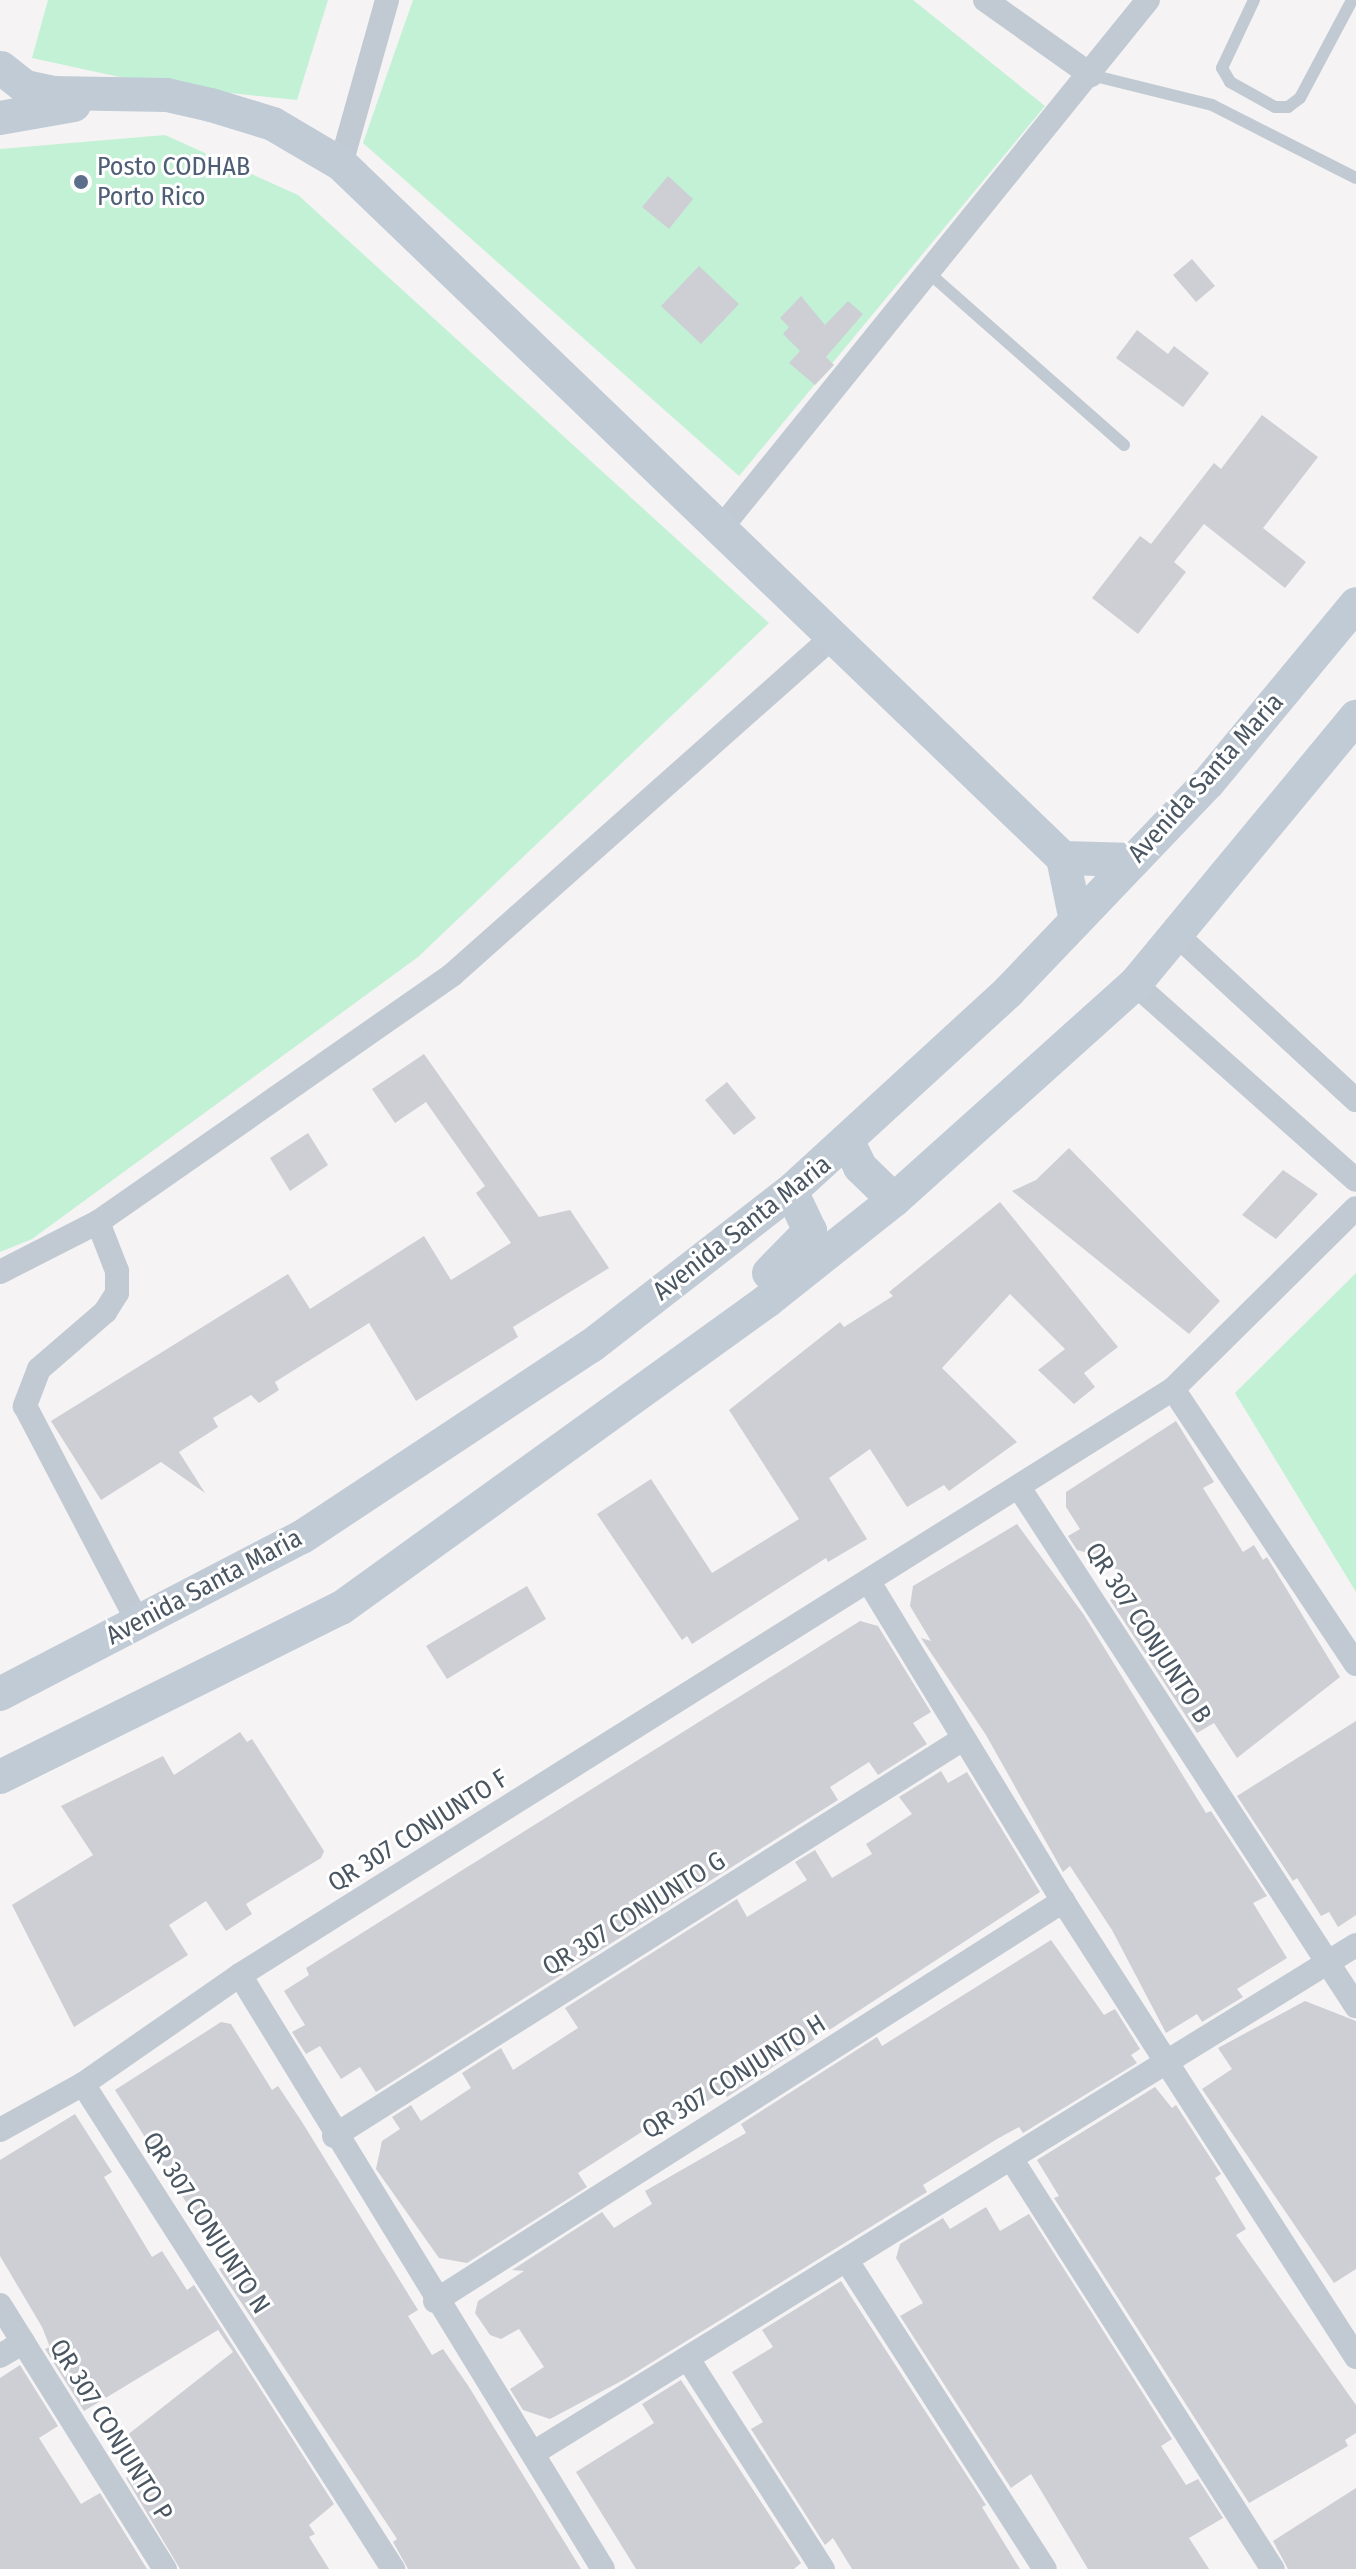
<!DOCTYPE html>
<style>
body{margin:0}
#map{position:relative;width:1356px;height:2569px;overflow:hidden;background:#f5f3f3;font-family:"Fira Sans Condensed",sans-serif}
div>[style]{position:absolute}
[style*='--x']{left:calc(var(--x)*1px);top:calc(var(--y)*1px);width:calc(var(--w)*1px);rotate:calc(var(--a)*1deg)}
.green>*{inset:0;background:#c3f1d5}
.building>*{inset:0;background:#cdcfd5}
.lane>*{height:12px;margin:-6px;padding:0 6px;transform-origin:6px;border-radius:6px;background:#c1cad2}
.street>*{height:24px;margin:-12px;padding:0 12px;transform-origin:12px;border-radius:12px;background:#c1cad2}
.secondary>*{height:34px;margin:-17px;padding:0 17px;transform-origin:17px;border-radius:17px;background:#c1cbd6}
.dots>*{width:22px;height:22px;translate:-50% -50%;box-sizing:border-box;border:4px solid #fff;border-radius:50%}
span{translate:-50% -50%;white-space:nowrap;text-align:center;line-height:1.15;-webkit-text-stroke:6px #fff;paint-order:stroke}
.service-label{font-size:26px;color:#4e5e75}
.left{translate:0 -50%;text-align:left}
.street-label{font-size:26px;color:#4a5661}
</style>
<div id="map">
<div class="green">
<div style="clip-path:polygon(48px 0,328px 0,297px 100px,161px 86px,32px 58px)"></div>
<div style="clip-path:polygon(413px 0,913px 0,1045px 106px,739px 476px,363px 143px)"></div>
<div style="clip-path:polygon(165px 135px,298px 195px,769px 623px,418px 957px,32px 1239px,0 1252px,0 149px)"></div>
<div style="clip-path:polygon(1356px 1273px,1356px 1592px,1235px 1393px)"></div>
</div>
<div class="building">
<div style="clip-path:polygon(668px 176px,693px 199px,669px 229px,642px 207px)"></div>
<div style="clip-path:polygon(1192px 259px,1215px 286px,1196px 302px,1173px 275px)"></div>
<div style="clip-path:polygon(699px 266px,739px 304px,701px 344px,661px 306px)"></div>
<div style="clip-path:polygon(801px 296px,825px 325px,848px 301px,863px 314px,826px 357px,834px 365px,815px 385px,789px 363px,800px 351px,783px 334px,789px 327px,780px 318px)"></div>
<div style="clip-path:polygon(1137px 330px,1168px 354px,1174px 346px,1209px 373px,1183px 407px,1116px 358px)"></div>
<div style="clip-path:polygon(1262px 415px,1318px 457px,1263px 528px,1306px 562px,1285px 588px,1204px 524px,1174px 562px,1186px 572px,1138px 634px,1092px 598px,1140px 536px,1151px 544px,1214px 463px,1221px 469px)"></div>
<div style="clip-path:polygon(424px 1054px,539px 1217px,570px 1210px,609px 1268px,513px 1327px,518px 1337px,416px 1401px,369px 1323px,275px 1382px,279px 1390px,259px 1403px,251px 1395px,213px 1418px,218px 1427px,179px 1452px,205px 1493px,161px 1462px,101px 1500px,51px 1421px,288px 1274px,310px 1309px,424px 1236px,451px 1280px,511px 1243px,476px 1193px,485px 1186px,426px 1102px,395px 1123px,372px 1089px)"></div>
<div style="clip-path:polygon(727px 1082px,756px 1118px,734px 1135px,705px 1100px)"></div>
<div style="clip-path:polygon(308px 1133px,328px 1165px,290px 1191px,270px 1158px)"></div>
<div style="clip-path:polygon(1069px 1148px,1220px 1301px,1189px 1334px,1012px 1191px,1036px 1180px)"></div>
<div style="clip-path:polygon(1283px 1170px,1318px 1194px,1276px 1239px,1242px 1215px)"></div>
<div style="clip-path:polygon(1000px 1202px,1118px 1347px,1084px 1373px,1095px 1387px,1074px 1404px,1038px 1370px,1065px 1349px,1010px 1294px,942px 1368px,1017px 1442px,949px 1491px,944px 1485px,907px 1507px,870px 1449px,829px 1478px,867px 1539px,828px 1562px,826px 1558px,692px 1644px,687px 1636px,682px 1640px,597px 1514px,651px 1479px,712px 1573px,799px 1519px,729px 1410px,840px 1322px,844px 1327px,893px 1296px,889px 1292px)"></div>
<div style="clip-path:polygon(1176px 1421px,1214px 1482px,1203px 1488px,1243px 1552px,1254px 1545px,1263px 1560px,1267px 1557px,1340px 1677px,1237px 1758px,1214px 1723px,1197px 1733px,1110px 1600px,1128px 1590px,1109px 1559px,1077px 1550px,1068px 1536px,1080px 1529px,1066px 1507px,1066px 1492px)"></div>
<div style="clip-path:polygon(1017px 1524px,1084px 1615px,1206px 1813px,1211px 1811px,1267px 1896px,1253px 1903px,1287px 1958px,1237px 1989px,1243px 1997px,1202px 2022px,1197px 2014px,1166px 2033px,1112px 1930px,1070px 1866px,1063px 1872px,986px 1735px,921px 1638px,931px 1641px,910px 1606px,913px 1586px)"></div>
<div style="clip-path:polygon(527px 1586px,546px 1619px,447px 1679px,426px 1646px)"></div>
<div style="clip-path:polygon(860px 1621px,878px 1626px,931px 1712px,913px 1723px,927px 1744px,878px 1775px,869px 1762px,830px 1787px,838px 1800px,376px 2092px,360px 2067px,341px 2079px,320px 2046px,306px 2054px,292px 2032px,305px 2025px,284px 1991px,309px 1975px,306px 1968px)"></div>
<div style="clip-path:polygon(1356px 1721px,1356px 1915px,1338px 1927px,1329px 1912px,1321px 1916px,1297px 1878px,1293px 1881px,1237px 1796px)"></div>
<div style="clip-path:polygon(240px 1732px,247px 1742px,252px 1739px,324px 1851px,321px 1858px,246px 1904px,252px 1914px,226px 1931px,206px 1901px,169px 1925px,188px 1955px,74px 2027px,12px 1905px,93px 1855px,61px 1806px,163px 1756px,174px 1775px)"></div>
<div style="clip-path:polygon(941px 1771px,948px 1783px,967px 1772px,1040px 1892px,727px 2097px,724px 2091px,662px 2129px,657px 2122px,578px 2173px,587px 2187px,467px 2263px,439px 2258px,376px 2169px,382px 2141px,400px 2129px,392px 2117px,411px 2105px,421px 2121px,471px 2088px,462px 2073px,501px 2048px,513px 2070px,578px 2028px,565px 2008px,737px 1899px,747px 1917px,807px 1880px,795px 1862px,815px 1850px,832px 1878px,872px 1854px,866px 1844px,912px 1814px,899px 1797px)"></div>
<div style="clip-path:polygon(1051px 1940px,1104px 2015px,1115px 2009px,1140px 2049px,1131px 2055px,1137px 2063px,1023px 2133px,1019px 2127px,997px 2139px,923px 2185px,927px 2192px,625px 2379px,550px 2419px,523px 2410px,510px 2389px,544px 2367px,519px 2329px,501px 2339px,490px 2335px,475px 2313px,478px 2301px,524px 2271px,512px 2270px,602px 2212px,614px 2228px,652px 2204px,645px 2191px,746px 2133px,741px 2124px,877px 2037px,882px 2046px)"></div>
<div style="clip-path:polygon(1305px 2001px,1356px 2021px,1356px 2269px,1334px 2283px,1202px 2089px,1232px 2069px,1218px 2048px)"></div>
<div style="clip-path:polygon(221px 2022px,231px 2024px,272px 2090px,278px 2086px,302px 2122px,418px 2310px,408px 2316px,432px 2355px,443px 2349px,469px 2387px,581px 2569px,408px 2569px,393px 2542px,397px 2539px,219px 2269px,226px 2265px,115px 2090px)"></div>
<div style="clip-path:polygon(1155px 2087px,1172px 2108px,1176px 2105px,1221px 2174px,1215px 2178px,1246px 2229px,1236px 2235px,1356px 2405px,1356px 2433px,1345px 2440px,1348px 2446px,1249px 2503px,1054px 2198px,1059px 2196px,1037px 2160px)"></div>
<div style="clip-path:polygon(75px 2114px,112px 2172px,104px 2177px,152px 2257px,162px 2251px,187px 2290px,194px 2285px,334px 2504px,309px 2525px,315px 2534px,309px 2537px,329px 2569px,180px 2569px,126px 2478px,130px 2476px,112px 2447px,233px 2352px,218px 2330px,84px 2411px,45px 2349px,50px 2347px,42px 2327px,0 2256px,0 2160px)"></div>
<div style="clip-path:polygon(986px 2207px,1000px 2231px,1029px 2214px,1172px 2439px,1161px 2446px,1186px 2485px,1198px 2479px,1223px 2518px,1189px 2538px,1209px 2569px,1088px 2569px,1031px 2474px,1011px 2488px,900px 2316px,923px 2303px,896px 2258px,900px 2244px,943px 2218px,950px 2229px)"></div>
<div style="clip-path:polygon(841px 2281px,986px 2505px,982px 2507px,1020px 2569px,852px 2569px,833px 2538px,825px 2545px,751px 2429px,763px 2422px,732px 2372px,773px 2347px,762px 2330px)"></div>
<div style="clip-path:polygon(20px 2365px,58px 2426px,39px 2438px,81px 2504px,100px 2493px,147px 2569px,0 2569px,0 2378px)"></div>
<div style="clip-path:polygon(681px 2380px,801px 2563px,794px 2569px,636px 2569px,576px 2472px,654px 2423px,642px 2404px)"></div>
<div style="clip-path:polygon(1356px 2488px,1356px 2569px,1288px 2569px,1273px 2541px)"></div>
</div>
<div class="lane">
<div style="--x:1254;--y:0;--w:75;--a:115.2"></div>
<div style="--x:1222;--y:68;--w:16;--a:60"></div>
<div style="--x:1230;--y:82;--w:51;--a:29.1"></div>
<div style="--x:1275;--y:107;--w:13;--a:0"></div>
<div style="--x:1288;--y:107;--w:15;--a:-37"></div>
<div style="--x:1300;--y:98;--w:111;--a:-62"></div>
<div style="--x:1091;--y:75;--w:125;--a:13.9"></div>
<div style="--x:1212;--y:105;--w:161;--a:26.9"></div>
<div style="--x:929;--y:273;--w:260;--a:41.4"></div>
</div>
<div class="street">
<div style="--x:985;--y:0;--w:130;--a:35.3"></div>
<div style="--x:341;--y:164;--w:170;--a:-74.3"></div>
<div style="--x:721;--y:528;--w:679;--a:-51.04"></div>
<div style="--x:1178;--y:936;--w:242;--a:42.7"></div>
<div style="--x:1135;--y:984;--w:295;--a:41.6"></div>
<div style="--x:98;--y:1222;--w:53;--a:68.8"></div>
<div style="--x:117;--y:1271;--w:22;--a:90"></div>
<div style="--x:117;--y:1293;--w:22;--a:122"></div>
<div style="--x:105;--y:1312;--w:87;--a:139.2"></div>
<div style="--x:39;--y:1369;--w:40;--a:111"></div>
<div style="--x:25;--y:1406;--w:244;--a:62.4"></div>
<div style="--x:0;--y:1272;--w:110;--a:-27"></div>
<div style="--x:98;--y:1222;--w:432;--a:-34.9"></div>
<div style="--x:452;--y:975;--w:504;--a:-41.62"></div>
<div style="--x:1173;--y:1389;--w:330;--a:56.4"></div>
<div style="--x:1020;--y:1489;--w:617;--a:56.98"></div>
<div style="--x:869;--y:1582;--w:373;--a:58.7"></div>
<div style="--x:1063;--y:1901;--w:542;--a:57.28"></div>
<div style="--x:240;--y:1975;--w:696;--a:58.57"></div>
<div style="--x:83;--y:2084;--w:576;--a:57.41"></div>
<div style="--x:0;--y:2130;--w:95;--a:-29"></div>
<div style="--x:83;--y:2084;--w:191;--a:-34.8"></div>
<div style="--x:240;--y:1975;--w:1102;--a:-32.13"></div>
<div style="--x:1173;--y:1389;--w:257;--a:-44.7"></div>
<div style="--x:334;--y:2136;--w:744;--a:-32.26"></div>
<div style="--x:1012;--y:2160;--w:485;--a:57.5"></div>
<div style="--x:847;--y:2261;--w:366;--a:57.3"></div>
<div style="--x:435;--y:2301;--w:745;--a:-32.49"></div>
<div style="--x:0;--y:2305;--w:44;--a:58.1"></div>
<div style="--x:0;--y:2356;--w:27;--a:-31"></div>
<div style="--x:23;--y:2342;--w:268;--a:58"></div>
<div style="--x:688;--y:2359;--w:250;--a:57.3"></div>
<div style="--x:535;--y:2452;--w:965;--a:-31.7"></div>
</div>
<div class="secondary">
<div style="--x:1;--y:68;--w:31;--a:38"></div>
<div style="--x:25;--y:87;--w:30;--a:12"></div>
<div style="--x:54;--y:93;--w:113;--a:1"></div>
<div style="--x:167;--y:95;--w:45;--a:12.8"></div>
<div style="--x:211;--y:105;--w:65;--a:17"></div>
<div style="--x:273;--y:124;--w:79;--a:30.5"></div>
<div style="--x:341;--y:164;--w:1001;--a:43.87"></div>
<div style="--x:1063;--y:858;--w:64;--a:78.3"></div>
<div style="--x:0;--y:118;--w:75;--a:-10"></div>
<div style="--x:1063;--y:858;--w:71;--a:1.6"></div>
<div style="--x:849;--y:1144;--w:25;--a:64"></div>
<div style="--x:860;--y:1167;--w:47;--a:44.1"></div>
<div style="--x:769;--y:1273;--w:59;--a:-45.7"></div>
<div style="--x:810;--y:1231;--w:44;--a:-115.4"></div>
<div style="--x:0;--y:1694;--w:340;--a:-27.5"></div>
<div style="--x:302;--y:1537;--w:346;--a:-33.5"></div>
<div style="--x:591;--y:1346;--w:253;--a:-37.8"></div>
<div style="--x:791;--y:1191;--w:296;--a:-42.5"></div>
<div style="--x:1009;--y:991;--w:288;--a:-46.3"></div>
<div style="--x:1208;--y:783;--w:232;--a:-50.4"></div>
<div style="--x:0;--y:1777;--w:381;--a:-26.4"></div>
<div style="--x:341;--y:1608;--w:525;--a:-35.78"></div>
<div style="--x:767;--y:1301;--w:162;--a:-38.5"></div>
<div style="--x:894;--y:1200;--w:324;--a:-41.9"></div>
<div style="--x:1135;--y:984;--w:347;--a:-50.4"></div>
</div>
<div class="dots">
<div style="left:81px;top:182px;background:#5c6f8a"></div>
</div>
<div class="service-label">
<span class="left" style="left:97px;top:182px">Posto CODHAB<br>Porto Rico</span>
</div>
<div class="street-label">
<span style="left:1206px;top:778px;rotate:-48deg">Avenida Santa Maria</span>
<span style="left:742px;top:1228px;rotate:-38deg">Avenida Santa Maria</span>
<span style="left:204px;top:1587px;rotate:-28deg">Avenida Santa Maria</span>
<span style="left:1148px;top:1633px;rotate:57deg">QR 307 CONJUNTO B</span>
<span style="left:418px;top:1831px;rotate:-32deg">QR 307 CONJUNTO F</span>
<span style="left:634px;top:1914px;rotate:-32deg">QR 307 CONJUNTO G</span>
<span style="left:734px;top:2077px;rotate:-32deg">QR 307 CONJUNTO H</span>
<span style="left:206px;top:2223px;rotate:57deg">QR 307 CONJUNTO N</span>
<span style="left:111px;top:2430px;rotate:58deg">QR 307 CONJUNTO P</span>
</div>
</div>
